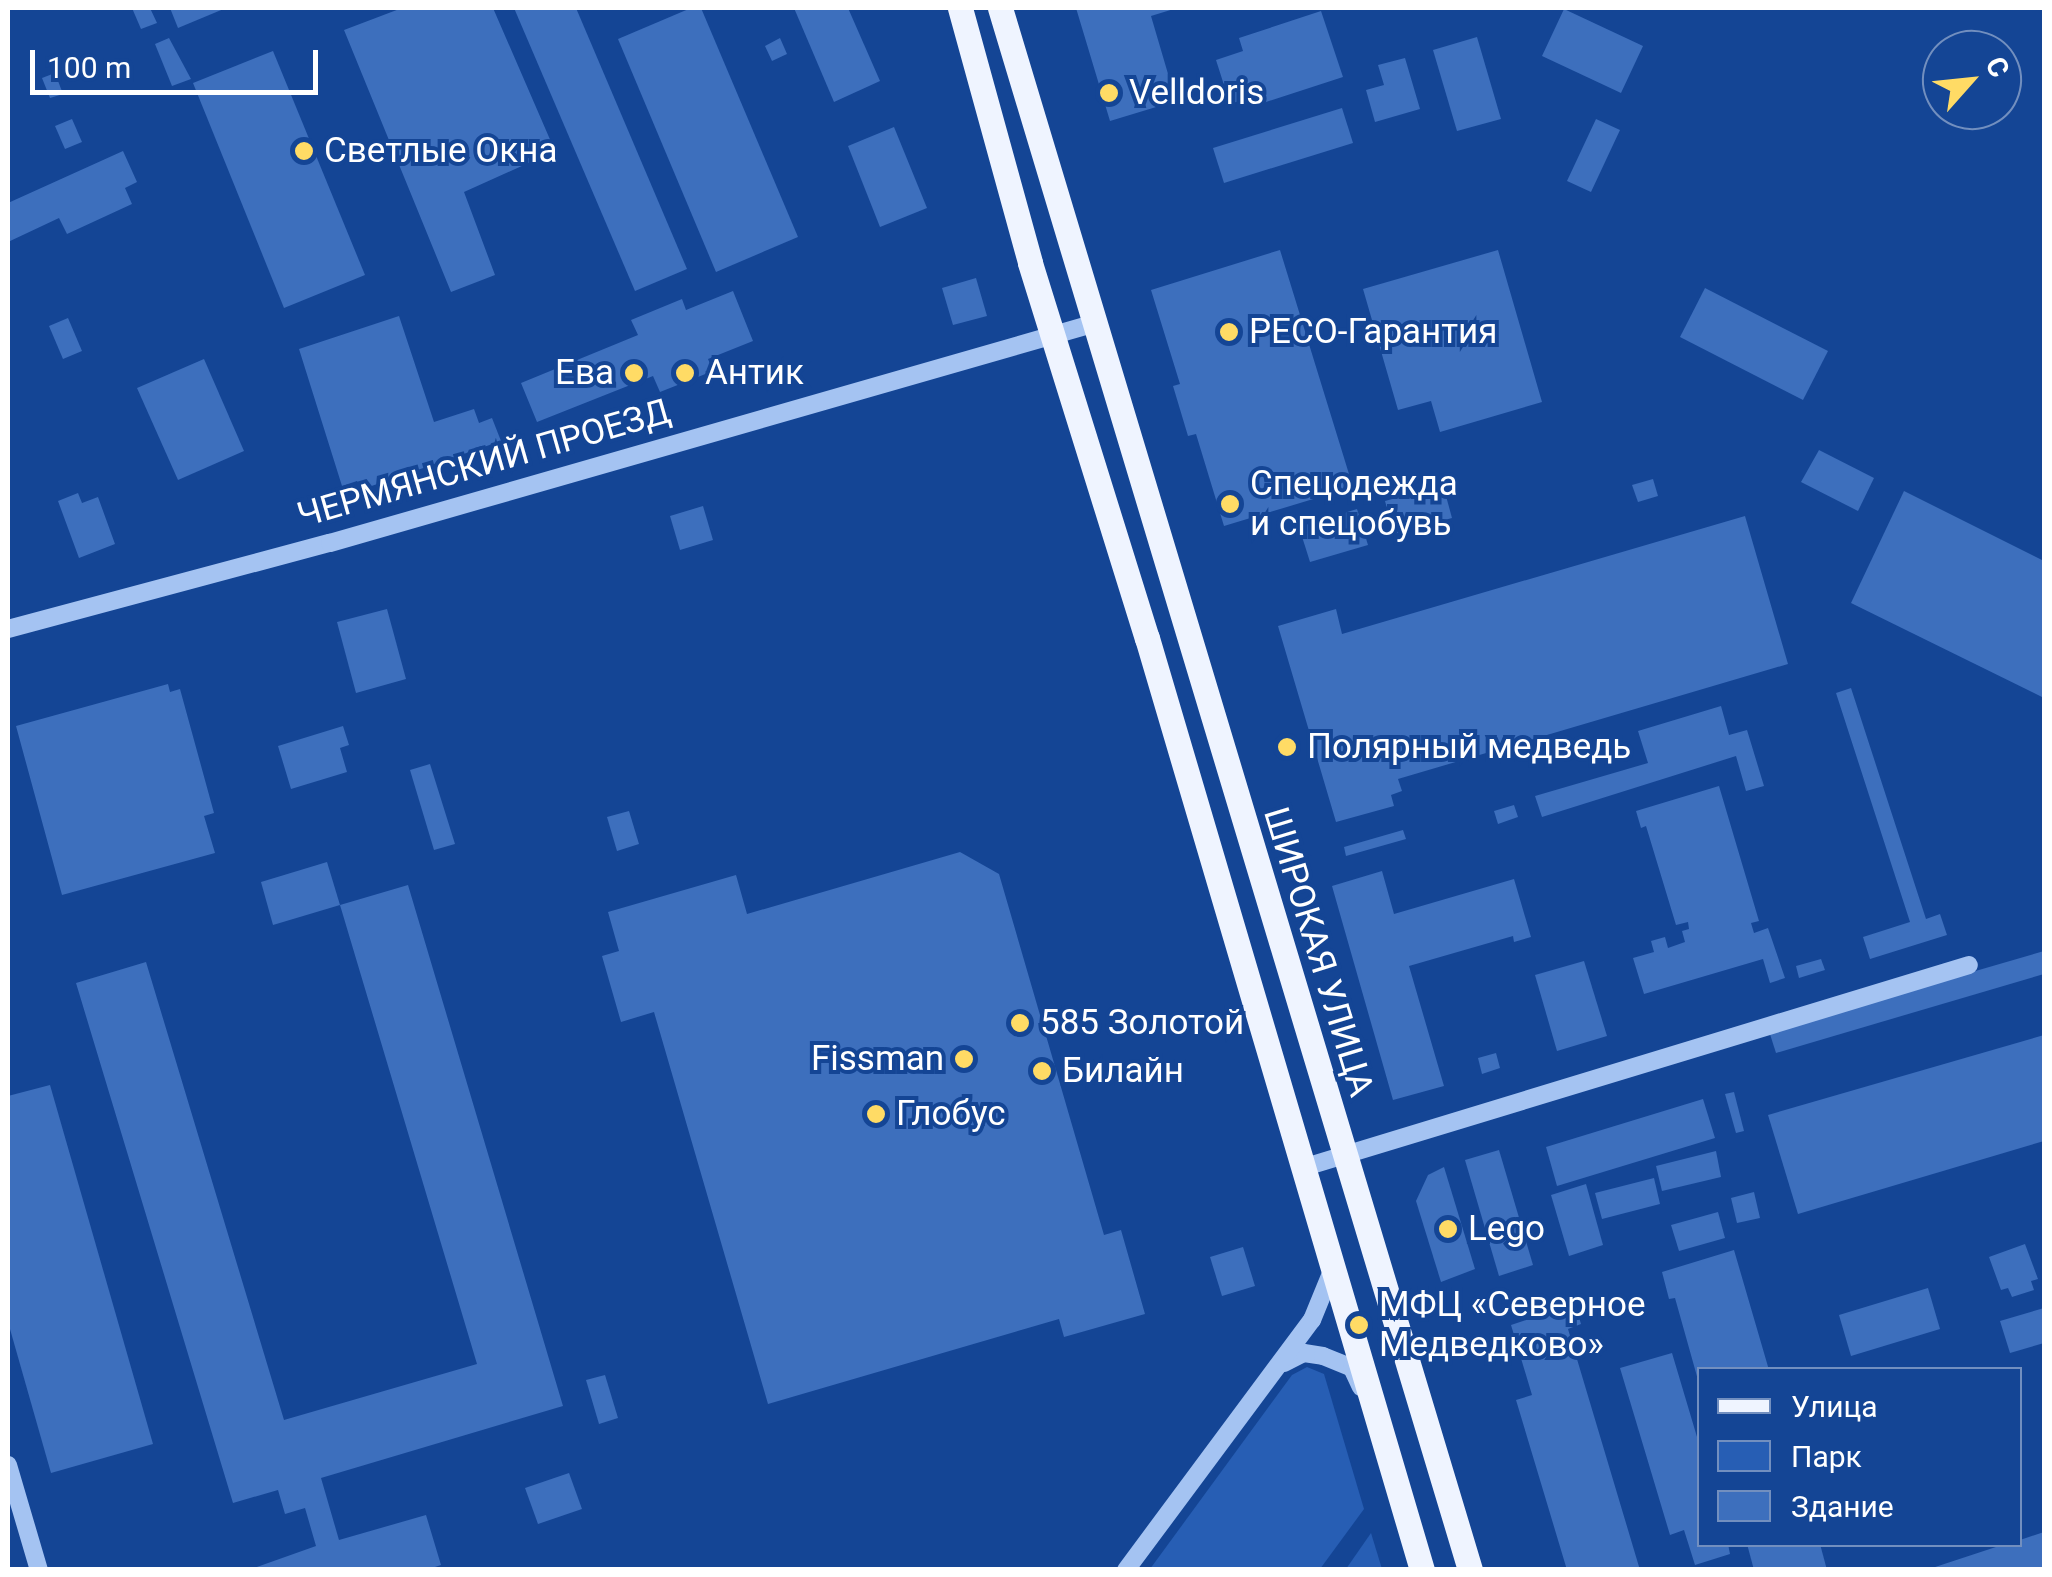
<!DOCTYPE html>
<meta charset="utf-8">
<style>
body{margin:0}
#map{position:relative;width:2052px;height:1577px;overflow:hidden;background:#144595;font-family:Roboto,sans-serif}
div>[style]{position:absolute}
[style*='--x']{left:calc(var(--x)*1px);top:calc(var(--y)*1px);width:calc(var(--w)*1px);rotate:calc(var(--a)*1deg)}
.green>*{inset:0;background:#275eb4}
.building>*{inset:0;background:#3d6fbd}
.minor>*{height:18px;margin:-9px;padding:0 9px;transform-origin:9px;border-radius:9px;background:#a4c3f2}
.major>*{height:25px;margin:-12.5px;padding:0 12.5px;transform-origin:12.5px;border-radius:12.5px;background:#eff4ff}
.dots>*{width:28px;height:28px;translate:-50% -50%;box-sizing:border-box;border:5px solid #144595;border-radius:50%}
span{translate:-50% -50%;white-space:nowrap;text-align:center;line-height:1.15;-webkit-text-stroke:8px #144595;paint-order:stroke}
.poi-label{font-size:35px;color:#fff}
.left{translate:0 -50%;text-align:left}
.right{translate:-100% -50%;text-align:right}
.street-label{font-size:35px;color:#fff}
.frame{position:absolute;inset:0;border:10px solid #fff;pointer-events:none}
.legend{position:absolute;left:1697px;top:1367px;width:325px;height:180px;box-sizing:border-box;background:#144595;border:2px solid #728fbf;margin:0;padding:12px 18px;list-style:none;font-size:30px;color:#fff}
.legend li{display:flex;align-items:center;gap:20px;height:50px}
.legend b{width:50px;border:2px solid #728fbf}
.north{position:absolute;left:1922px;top:30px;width:100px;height:100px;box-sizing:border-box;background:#144595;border:2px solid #728fbf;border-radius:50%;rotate:63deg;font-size:28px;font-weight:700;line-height:40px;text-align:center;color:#fff}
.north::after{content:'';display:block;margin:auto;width:35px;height:45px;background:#ffdb65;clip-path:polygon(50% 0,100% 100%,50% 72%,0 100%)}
.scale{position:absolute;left:30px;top:50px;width:288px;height:45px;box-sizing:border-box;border:5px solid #fff;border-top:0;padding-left:12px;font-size:30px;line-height:35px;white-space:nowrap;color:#fff;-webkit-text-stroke:8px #144595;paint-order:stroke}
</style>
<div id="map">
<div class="green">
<div style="clip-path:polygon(1307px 1367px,1324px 1374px,1364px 1509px,1320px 1569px,1150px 1569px,1292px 1375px)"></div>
<div style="clip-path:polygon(1371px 1533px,1382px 1569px,1346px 1569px)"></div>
</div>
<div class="building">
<div style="clip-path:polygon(132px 8px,150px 8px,157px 23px,141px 29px)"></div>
<div style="clip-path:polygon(170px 8px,226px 8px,178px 28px)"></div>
<div style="clip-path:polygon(402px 8px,493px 8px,555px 151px,464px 192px,495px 275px,451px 292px,344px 30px)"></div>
<div style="clip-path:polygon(514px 8px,576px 8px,687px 269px,635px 291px)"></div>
<div style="clip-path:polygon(691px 8px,701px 8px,798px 237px,716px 272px,618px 39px)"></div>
<div style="clip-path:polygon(794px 8px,848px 8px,880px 81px,834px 102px)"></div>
<div style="clip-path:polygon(1076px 8px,1177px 8px,1151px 16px,1176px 101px,1110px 121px)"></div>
<div style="clip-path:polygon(1564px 9px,1643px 46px,1621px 93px,1542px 56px)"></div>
<div style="clip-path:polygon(1321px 11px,1343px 77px,1260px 104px,1257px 95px,1230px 104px,1216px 60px,1243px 51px,1239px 38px)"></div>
<div style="clip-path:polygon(1477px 37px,1501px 119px,1457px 131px,1433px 50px)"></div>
<div style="clip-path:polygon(169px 38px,191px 79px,172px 86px,155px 44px)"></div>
<div style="clip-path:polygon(780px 38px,787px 54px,772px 61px,765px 46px)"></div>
<div style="clip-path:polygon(273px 51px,365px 275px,284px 308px,193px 83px)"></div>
<div style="clip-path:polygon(1405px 58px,1420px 109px,1375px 122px,1366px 90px,1384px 85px,1378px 65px)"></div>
<div style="clip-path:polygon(55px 73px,63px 94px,50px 98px,42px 78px)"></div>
<div style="clip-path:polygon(1342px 108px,1353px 143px,1224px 183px,1213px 148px)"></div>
<div style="clip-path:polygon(72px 119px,82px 142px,65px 149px,55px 126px)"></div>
<div style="clip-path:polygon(1596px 119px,1620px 130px,1591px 192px,1567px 181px)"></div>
<div style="clip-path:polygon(894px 127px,927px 208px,880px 227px,848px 146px)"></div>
<div style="clip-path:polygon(123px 151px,137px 182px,125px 188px,132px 204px,67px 234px,59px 218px,8px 242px,8px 203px)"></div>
<div style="clip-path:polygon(1280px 250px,1353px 487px,1224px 526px,1196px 434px,1188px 436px,1173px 386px,1180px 384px,1151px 290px)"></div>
<div style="clip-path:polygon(1498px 250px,1542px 402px,1440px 432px,1431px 401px,1398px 410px,1363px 289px)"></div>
<div style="clip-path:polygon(976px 278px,987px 316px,953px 325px,942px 288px)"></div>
<div style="clip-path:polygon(1705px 288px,1828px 351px,1803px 400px,1680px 337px)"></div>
<div style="clip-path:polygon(733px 291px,753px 341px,708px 359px,713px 371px,660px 392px,653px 376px,537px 422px,521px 383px,638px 335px,631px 320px,682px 299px,686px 310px)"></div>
<div style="clip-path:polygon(399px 316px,434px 422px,474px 409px,479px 423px,492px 418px,501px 441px,360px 490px,357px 481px,342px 486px,299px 349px)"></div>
<div style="clip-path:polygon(68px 318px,82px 351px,63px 359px,49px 326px)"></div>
<div style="clip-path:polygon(204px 359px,244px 451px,178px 480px,137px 388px)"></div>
<div style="clip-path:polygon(1819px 450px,1874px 478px,1858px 511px,1801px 482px)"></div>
<div style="clip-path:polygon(1653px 479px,1658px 496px,1638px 502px,1632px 485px)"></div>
<div style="clip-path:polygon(1443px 485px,1452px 518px,1394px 534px,1385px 501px)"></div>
<div style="clip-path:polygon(1904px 491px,2044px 561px,2044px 698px,1851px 603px)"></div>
<div style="clip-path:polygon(78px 493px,82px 503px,98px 497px,115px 544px,79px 558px,58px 501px)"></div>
<div style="clip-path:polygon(703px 506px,713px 540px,680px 550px,670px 516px)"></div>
<div style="clip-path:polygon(1357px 509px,1368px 545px,1310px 562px,1299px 527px)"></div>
<div style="clip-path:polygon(1745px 516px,1788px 664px,1398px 779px,1402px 791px,1391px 795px,1394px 806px,1336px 822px,1278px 626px,1336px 609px,1342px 634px)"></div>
<div style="clip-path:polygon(387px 609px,406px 679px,356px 693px,337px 622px)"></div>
<div style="clip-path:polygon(168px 684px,170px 692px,180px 689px,214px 813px,204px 816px,215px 853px,62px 895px,16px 726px)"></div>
<div style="clip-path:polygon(1851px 688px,1926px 919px,1940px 914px,1947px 935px,1870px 959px,1863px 937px,1910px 922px,1836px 693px)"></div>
<div style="clip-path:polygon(1721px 706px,1729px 735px,1747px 730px,1764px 786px,1746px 791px,1736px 756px,1542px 817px,1535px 796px,1648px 763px,1638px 731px)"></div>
<div style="clip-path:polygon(343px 726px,349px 745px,340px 748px,347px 772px,291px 789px,278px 746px)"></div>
<div style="clip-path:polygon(430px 764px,455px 844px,434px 850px,410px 770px)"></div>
<div style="clip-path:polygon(1719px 786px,1759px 921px,1751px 923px,1754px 933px,1768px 928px,1785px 978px,1770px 983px,1763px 959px,1644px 994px,1633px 958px,1654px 952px,1651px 941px,1665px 937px,1668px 948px,1685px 942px,1682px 931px,1689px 929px,1688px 922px,1676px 925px,1646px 826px,1641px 828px,1636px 811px)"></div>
<div style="clip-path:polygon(1514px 805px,1518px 817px,1498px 824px,1494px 811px)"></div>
<div style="clip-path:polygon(629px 811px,639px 844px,617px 851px,607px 817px)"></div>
<div style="clip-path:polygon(1403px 830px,1406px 839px,1346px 856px,1344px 847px)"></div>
<div style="clip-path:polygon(960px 852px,999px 874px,1104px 1235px,1121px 1230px,1145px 1314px,1064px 1337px,1059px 1319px,768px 1404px,654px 1012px,621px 1022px,602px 956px,619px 951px,608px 912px,736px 875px,747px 914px)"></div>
<div style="clip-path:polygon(327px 862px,340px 905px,273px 925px,261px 882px)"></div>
<div style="clip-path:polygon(1382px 871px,1394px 914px,1514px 879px,1531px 937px,1514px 942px,1513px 936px,1409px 966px,1444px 1086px,1393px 1100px,1332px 886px)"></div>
<div style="clip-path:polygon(408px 885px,563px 1406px,321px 1478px,339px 1540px,426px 1515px,441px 1565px,426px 1570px,248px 1570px,316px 1546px,305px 1508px,285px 1514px,278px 1490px,233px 1503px,76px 983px,146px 962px,284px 1420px,477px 1364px,340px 905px)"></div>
<div style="clip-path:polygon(2044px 951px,2044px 974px,1776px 1053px,1769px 1031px)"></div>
<div style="clip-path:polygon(1821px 959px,1825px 970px,1799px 978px,1796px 966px)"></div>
<div style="clip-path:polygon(1584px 961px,1607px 1036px,1557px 1051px,1535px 975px)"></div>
<div style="clip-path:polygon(2044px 1035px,2044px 1141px,1798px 1214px,1768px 1115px)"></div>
<div style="clip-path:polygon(1496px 1053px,1500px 1068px,1482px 1074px,1478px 1058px)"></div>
<div style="clip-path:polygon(50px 1085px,153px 1444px,51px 1473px,8px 1322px,8px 1096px)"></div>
<div style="clip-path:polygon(1734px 1092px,1744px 1131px,1736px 1133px,1725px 1094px)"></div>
<div style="clip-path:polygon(1703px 1099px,1715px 1138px,1557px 1186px,1546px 1147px)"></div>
<div style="clip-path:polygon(1499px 1150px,1533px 1265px,1499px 1276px,1465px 1160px)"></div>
<div style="clip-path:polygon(1716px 1151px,1721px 1177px,1662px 1191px,1656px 1166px)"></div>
<div style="clip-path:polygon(1444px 1167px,1475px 1269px,1441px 1282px,1416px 1201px,1428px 1175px)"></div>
<div style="clip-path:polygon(1654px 1178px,1660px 1204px,1602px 1219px,1595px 1193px)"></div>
<div style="clip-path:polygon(1586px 1184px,1603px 1245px,1569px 1256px,1551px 1195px)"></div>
<div style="clip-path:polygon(1754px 1192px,1760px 1218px,1737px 1223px,1731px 1198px)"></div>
<div style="clip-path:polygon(1718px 1212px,1725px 1238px,1679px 1251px,1671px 1225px)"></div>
<div style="clip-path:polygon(2025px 1244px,2038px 1279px,2031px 1281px,2034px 1290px,2012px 1297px,2008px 1288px,2001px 1290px,1989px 1257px)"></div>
<div style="clip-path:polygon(1243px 1247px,1255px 1286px,1222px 1296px,1210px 1257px)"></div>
<div style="clip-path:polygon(1734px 1250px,1769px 1370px,1700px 1370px,1698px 1380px,1675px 1298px,1669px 1299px,1662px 1272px)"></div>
<div style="clip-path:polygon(1928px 1288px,1940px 1329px,1851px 1356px,1839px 1315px)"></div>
<div style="clip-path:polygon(1572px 1294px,1581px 1324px,1568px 1329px,1640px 1570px,1567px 1570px,1516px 1400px,1532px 1395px,1511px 1325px,1547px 1313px,1544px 1303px)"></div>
<div style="clip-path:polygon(2044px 1308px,2044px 1343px,2010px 1353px,2000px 1321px)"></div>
<div style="clip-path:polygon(1672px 1353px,1700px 1447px,1700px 1544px,1728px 1544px,1730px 1554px,1695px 1565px,1684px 1530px,1670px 1535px,1620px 1368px)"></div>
<div style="clip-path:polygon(605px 1375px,618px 1418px,599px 1424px,586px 1380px)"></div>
<div style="clip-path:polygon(569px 1473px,582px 1509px,538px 1524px,525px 1488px)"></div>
<div style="clip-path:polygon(2044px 1532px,2044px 1570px,1926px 1570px,2005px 1544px,2020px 1544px,2020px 1540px)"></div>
<div style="clip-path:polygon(1747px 1544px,1820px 1544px,1827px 1570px,1754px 1570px)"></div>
</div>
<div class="minor">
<div style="--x:8;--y:629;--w:333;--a:-15"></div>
<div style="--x:330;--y:543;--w:793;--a:-16.03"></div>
<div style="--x:1302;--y:1168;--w:697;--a:-16.93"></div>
<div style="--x:1284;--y:1363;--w:22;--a:-27"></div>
<div style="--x:1304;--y:1353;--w:19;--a:9"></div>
<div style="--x:1323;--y:1356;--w:31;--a:22"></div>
<div style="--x:1352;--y:1368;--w:21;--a:65"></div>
<div style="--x:8;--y:1465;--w:109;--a:73.6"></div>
<div style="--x:1126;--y:1570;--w:312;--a:-53.4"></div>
<div style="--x:1312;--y:1320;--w:53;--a:-67.8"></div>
</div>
<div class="major">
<div style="--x:960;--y:8;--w:264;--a:74.6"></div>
<div style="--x:1030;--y:263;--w:393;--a:72.7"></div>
<div style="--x:1147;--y:638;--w:972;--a:73.56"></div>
<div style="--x:1000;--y:8;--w:1631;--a:73.25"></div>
</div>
<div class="dots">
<div style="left:1109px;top:93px;background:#ffdb65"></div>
<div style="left:304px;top:151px;background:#ffdb65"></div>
<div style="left:1229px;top:332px;background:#ffdb65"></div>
<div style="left:634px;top:373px;background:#ffdb65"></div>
<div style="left:685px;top:373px;background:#ffdb65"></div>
<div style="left:1230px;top:504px;background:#ffdb65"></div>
<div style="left:1287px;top:747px;background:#ffdb65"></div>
<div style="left:1020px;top:1023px;background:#ffdb65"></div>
<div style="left:964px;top:1059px;background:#ffdb65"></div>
<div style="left:1042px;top:1071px;background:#ffdb65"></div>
<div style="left:876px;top:1114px;background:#ffdb65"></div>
<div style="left:1448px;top:1229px;background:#ffdb65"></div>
<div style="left:1359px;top:1325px;background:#ffdb65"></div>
</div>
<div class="poi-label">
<span class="left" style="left:1129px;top:93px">Velldoris</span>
<span class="left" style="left:324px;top:151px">Светлые Окна</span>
<span class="left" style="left:1249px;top:332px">РЕСО-Гарантия</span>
<span class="right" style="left:614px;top:373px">Ева</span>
<span class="left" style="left:705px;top:373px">Антик</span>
<span class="left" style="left:1250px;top:504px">Спецодежда<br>и спецобувь</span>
<span class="left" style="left:1307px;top:747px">Полярный медведь</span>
<span class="left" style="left:1040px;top:1023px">585 Золотой</span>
<span class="right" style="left:944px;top:1059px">Fissman</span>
<span class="left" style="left:1062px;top:1071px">Билайн</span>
<span class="left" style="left:896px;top:1114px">Глобус</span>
<span class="left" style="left:1468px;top:1229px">Lego</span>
<span class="left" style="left:1379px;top:1325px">МФЦ «Северное<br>Медведково»</span>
</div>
<div class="street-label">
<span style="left:484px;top:464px;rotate:-16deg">ЧЕРМЯНСКИЙ ПРОЕЗД</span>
<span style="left:1318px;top:952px;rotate:73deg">ШИРОКАЯ УЛИЦА</span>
</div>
<div class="frame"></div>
<ul class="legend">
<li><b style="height:12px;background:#eff4ff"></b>Улица</li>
<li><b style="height:28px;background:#275eb4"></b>Парк</li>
<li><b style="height:28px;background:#3d6fbd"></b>Здание</li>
</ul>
<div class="north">С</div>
<div class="scale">100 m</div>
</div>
